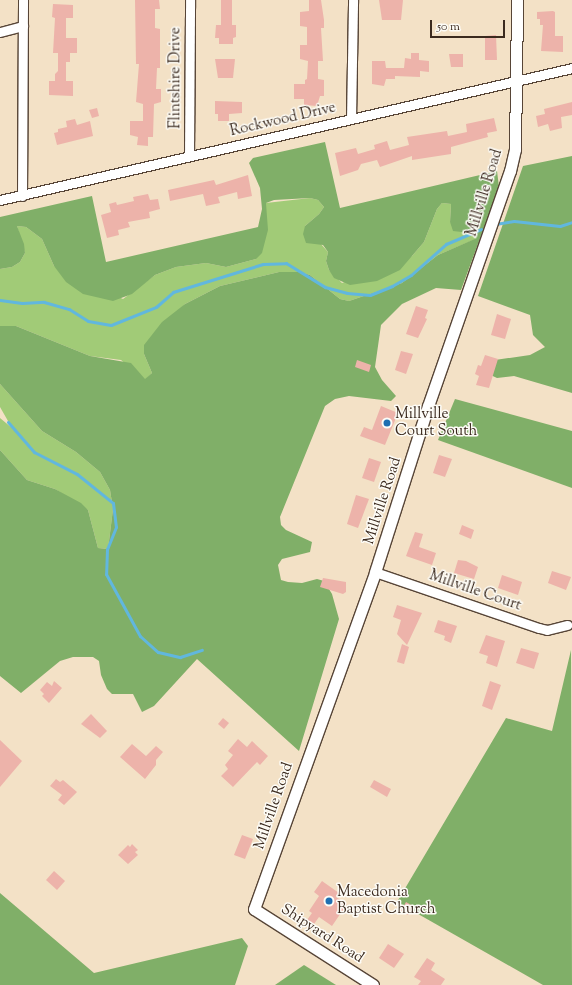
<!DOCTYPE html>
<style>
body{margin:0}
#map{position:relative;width:572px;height:985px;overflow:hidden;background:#f3e1c6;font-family:"Sorts Mill Goudy",serif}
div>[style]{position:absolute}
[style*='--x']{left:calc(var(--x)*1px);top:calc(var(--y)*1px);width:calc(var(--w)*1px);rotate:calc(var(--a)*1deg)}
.green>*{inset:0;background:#a1cb77}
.forest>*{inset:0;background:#80af68}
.stream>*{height:3px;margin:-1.5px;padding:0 1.5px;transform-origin:1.5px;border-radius:1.5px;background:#61b7de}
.building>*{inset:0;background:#edb3aa}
.roads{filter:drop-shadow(1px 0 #574537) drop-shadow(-1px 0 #574537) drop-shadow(0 1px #574537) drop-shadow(0 -1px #574537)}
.minor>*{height:9px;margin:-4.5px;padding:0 4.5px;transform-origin:4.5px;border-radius:4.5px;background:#fff}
.tertiary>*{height:11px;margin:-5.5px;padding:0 5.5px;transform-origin:5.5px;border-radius:5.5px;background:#fff}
.dots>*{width:11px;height:11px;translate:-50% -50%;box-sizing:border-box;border:2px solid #fdfcf7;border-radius:50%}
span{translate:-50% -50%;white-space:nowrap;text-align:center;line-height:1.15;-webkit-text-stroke:3px #fdfcf7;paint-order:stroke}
.street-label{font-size:15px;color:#3b2a1e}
.poi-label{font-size:15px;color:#3b2a1e}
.left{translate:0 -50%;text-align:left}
.scale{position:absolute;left:430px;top:20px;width:75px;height:18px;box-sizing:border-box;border:2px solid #3b2a1e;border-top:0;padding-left:5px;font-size:12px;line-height:14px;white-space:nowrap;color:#3b2a1e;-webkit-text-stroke:3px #fdfcf7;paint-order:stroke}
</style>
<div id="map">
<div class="green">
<div style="clip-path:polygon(310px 198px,318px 200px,324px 207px,319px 214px,305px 226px,328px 252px,326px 261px,329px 270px,342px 283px,412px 256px,424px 242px,437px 209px,442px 203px,451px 204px,450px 222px,478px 238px,438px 255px,402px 283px,349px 301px,340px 299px,310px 275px,300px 272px,279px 272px,220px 286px,185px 304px,144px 354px,152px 373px,145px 380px,121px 360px,90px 356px,16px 326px,0 326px,0 269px,12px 267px,20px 262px,25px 253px,17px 226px,26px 227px,42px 239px,54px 266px,123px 299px,155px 275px,176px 267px,206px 263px,226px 267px,256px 259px,266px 203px)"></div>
<div style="clip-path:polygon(0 384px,42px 431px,76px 452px,100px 472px,110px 490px,113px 509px,108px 549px,98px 548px,88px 510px,55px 489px,27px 480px,0 450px,0 418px,12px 428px,0 407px)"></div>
</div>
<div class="forest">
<div style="clip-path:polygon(325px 142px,340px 208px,497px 171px,499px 187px,461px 290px,436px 288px,402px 304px,381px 325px,375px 367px,382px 380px,396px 396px,391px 401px,349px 396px,335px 399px,325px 406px,280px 517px,281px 525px,286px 530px,312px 542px,310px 552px,282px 559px,278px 565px,281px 580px,288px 582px,302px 583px,317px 579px,324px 581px,332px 594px,339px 619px,299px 751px,197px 659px,154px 706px,142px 712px,133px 694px,112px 694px,107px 689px,101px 675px,99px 661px,93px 657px,73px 657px,60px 661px,21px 693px,0 676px,0 450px,27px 480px,55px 489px,81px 503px,88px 510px,98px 548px,108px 549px,113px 509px,110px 490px,100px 472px,76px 452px,42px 431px,0 384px,0 326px,16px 326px,90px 356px,131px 363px,145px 379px,152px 373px,144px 354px,144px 345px,162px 322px,185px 304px,220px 286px,279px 272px,300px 272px,310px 275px,340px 299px,349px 301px,402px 283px,438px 255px,477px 238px,470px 233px,453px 231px,450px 222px,451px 204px,442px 203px,437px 209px,424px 242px,400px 270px,377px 281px,350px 285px,334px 278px,329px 270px,326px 261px,328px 252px,323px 245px,306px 243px,303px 234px,305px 226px,319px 214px,324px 207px,318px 200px,310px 198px,274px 200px,266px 203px,268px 230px,262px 253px,256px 259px,226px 267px,206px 263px,176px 267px,155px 275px,132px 294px,113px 301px,83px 294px,66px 282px,54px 266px,42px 239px,26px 227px,17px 226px,24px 244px,25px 253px,20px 262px,12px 267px,0 269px,0 217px,92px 196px,106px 262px,258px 227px,262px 209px,260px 188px,249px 163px,253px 158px)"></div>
<div style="clip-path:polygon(572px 156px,572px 393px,514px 376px,497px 378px,482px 371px,495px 360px,530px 355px,545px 347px,533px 335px,530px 315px,478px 296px,523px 166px)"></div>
<div style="clip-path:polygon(455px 399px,572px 431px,572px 488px,438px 440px)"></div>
<div style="clip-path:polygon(571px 650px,572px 985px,543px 985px,397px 902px,506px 718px,552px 731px)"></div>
<div style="clip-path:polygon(0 893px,94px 973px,242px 938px,248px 946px,235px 985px,0 985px)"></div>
<div style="clip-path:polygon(304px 965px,336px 985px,275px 985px)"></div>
</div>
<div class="stream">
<div style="--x:495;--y:224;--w:19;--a:-9"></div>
<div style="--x:514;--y:221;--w:46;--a:6.2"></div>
<div style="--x:560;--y:226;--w:13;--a:-18"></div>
<div style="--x:0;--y:300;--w:22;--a:8"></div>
<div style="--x:22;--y:303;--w:22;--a:-3"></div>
<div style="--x:44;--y:302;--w:26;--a:16"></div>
<div style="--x:69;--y:309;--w:22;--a:32"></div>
<div style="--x:88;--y:321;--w:23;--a:10"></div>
<div style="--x:111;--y:325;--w:48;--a:-21.8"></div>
<div style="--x:156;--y:307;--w:23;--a:-41"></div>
<div style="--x:173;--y:292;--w:94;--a:-17.3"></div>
<div style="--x:263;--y:264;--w:23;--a:-2"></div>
<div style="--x:286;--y:263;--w:46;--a:31.6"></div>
<div style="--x:325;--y:287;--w:23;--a:15"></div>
<div style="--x:347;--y:293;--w:23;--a:5"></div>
<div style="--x:370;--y:295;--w:24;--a:-22"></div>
<div style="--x:392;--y:286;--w:22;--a:-30"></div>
<div style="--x:411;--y:275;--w:47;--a:-41.5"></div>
<div style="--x:446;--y:244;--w:38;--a:-23"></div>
<div style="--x:8;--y:422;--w:40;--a:49"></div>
<div style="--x:34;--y:452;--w:48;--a:27.1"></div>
<div style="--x:77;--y:474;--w:46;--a:38.9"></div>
<div style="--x:113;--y:503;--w:24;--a:83"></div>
<div style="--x:116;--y:527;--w:24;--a:112"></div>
<div style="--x:107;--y:549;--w:25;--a:92"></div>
<div style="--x:106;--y:574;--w:71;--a:61.3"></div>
<div style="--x:140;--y:636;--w:24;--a:42"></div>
<div style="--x:158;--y:652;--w:23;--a:13"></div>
<div style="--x:180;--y:657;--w:23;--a:-18"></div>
</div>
<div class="building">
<div style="clip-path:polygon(135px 0,159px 0,160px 9px,155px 9px,155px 28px,160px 29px,160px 68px,157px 68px,156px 89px,161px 89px,161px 102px,154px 104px,153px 137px,148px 137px,148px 146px,137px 145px,138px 137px,130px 135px,130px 121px,143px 121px,143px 104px,136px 102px,139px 64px,136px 64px)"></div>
<div style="clip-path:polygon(221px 0,232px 0,232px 25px,236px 25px,236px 37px,233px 38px,233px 44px,219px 44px,219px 38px,215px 38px,216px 25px,221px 25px)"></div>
<div style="clip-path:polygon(309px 0,321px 0,324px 20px,324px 28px,321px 28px,323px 61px,318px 61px,318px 79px,324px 80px,324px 96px,320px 96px,317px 106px,304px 105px,304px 99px,294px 99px,294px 84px,305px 84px,305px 80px,307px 79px,308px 61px,300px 59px,300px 45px,307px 45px,307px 27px,300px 26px,300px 12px,309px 11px)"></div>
<div style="clip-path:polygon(379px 0,403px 0,401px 20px,382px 20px)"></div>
<div style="clip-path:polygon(53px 4px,73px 5px,73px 18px,66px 18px,66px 38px,77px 38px,77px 53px,70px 53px,70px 62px,66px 62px,66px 81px,73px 81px,73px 96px,49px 95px,49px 81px,55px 81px,55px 74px,58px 71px,58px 53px,53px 53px,55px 18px,52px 17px)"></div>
<div style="clip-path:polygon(553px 11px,555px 12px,555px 36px,563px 36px,563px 52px,541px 51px,543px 25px,540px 25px,540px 19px,537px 19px,537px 12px)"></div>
<div style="clip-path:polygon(496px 35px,497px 60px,485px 60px,485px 36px)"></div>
<div style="clip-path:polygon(411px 53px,419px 53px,419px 60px,429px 61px,429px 72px,420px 71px,420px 77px,395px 76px,395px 79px,386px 79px,384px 86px,372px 84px,372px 61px,385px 61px,386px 68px,404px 68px,405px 58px,411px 59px)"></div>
<div style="clip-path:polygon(449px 54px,463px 54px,463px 67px,451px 67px)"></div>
<div style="clip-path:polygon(215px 59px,235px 59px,233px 78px,218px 78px)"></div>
<div style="clip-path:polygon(215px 101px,242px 102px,242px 113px,229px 114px,229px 121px,218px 121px,218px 114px,215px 114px)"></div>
<div style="clip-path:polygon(572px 102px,572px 115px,561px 117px,562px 128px,550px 131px,548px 124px,538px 127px,536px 116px,545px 114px,544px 109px)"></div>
<div style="clip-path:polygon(97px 108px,99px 116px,92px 118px,89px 110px)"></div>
<div style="clip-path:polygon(494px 118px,497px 131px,487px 133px,488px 137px,451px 147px,451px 154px,412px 160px,412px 156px,380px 167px,377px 160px,361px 164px,358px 170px,340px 176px,335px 153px,356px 148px,358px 154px,375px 149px,374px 145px,387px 141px,390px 150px,409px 145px,407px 137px,447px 131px,448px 136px,467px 132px,466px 124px)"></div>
<div style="clip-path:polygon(75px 119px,77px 125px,90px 121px,93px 136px,57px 145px,54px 133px,58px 132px,58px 129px,67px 127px,66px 121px)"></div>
<div style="clip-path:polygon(248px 175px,252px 196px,238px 199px,237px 192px,218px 197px,220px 203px,206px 206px,203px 194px,170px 201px,168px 190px,214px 180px,216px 185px)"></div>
<div style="clip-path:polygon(148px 194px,150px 200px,158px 199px,160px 209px,149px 212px,150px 218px,128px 222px,130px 227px,118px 230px,119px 235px,107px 238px,101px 215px,111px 212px,109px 204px,116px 202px,117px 205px,134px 201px,133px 197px)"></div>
<div style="clip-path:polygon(416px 306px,428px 310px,425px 318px,427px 319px,418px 338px,406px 334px)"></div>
<div style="clip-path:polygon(497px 314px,511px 319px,505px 339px,491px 335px)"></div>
<div style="clip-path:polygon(401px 351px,413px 354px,406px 374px,395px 370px)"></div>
<div style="clip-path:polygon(485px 355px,498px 359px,489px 388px,476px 385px,479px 376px,475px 374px,478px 365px,481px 366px)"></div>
<div style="clip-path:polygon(357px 360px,371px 365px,369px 372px,355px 367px)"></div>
<div style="clip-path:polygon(381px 406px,398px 413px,385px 445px,360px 436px,364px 427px,372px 430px)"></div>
<div style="clip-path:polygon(439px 455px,452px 459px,445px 477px,433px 473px)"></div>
<div style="clip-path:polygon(369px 458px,381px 462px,374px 482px,362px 478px)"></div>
<div style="clip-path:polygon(356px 495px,369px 499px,358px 528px,347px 524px)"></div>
<div style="clip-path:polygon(462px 525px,474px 530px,471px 539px,459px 534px)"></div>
<div style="clip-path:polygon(415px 532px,423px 534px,419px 547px,436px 553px,432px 565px,406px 556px)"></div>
<div style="clip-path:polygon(458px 560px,466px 561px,478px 567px,474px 579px,454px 573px)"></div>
<div style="clip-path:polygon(552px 571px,571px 577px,566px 590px,548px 583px)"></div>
<div style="clip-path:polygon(502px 575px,522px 582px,518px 595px,498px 588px)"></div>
<div style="clip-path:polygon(323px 578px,346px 582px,346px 592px,343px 594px,320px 587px)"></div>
<div style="clip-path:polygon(397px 605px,422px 613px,407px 645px,397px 634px,401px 620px,393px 617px)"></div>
<div style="clip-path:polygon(438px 620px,457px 626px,451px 643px,444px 640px,445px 636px,434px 632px)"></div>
<div style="clip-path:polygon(486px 635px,505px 641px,497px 667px,486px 663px,488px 656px,479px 653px)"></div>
<div style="clip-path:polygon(402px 644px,409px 647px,404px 664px,397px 662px)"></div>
<div style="clip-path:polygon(521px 648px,539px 653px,534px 669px,516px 663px)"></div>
<div style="clip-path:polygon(54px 681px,62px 688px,49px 703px,42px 696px,44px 694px,40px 690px,47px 682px,52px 686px)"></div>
<div style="clip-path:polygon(490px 681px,501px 685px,492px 710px,482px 706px)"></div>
<div style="clip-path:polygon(91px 714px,107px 731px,100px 738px,81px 724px)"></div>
<div style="clip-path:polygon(223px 718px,229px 723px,224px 729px,218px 724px)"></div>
<div style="clip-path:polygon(238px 739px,247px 747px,252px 741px,268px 756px,260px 765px,257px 762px,233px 787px,221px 776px,228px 769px,225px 765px,233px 755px,228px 751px)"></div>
<div style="clip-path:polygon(0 740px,22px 761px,0 787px)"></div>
<div style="clip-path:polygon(132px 744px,146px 756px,156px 746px,163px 752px,156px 760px,156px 765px,145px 779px,120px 757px)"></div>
<div style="clip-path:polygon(56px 779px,60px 782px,63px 780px,77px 792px,64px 805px,58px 800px,62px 795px,50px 786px)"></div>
<div style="clip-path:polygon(374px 780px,391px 789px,387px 797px,370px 787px)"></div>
<div style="clip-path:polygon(242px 835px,253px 839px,245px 859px,234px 855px)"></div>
<div style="clip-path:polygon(132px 844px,138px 850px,135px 852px,138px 855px,128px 864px,118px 855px,128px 845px,130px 847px)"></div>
<div style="clip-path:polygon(54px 871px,65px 881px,57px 890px,46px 880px)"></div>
<div style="clip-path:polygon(322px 881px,339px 893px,336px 897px,347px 904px,332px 926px,319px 917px,314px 924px,307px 920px,312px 913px,309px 911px,319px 896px,314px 892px)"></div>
<div style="clip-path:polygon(406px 902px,413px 906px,408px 915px,401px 911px)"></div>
<div style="clip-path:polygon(388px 944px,404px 954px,394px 968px,379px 958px)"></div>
<div style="clip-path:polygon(427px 958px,435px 963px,431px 970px,445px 979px,441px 985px,418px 985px,421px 981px,414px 977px)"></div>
</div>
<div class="roads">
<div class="minor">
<div style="--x:0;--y:32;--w:24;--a:-15"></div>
<div style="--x:351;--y:119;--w:119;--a:-89"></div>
<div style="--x:189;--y:156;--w:156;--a:-89.6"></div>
<div style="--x:22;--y:196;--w:196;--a:-89.7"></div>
<div style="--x:0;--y:200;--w:587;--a:-12.99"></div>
<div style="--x:375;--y:572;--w:173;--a:18.9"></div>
<div style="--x:539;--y:628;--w:8;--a:14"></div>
<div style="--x:547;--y:630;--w:21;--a:-14"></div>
</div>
<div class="tertiary">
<div style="--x:373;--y:985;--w:141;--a:-147.4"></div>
<div style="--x:254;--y:909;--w:358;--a:-70.2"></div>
<div style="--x:375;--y:572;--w:174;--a:-72.3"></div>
<div style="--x:428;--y:406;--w:249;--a:-70.8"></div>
<div style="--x:510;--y:171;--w:23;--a:-77"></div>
<div style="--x:515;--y:149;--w:149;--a:-89.2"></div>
</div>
</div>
<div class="dots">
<div style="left:387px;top:423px;background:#1f6fb2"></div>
<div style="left:329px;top:901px;background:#1f6fb2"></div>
</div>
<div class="street-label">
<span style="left:176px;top:78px;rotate:-90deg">Flintshire Drive</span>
<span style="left:283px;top:120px;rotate:-13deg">Rockwood Drive</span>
<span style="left:485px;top:193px;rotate:-73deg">Millville Road</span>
<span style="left:383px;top:501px;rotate:-72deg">Millville Road</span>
<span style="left:475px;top:591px;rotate:19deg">Millville Court</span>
<span style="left:274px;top:806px;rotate:-71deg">Millville Road</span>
<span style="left:322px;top:934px;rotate:33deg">Shipyard Road</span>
</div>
<div class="poi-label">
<span class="left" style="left:395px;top:423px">Millville<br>Court South</span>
<span class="left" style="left:337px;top:901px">Macedonia<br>Baptist Church</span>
</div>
<div class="scale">50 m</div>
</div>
